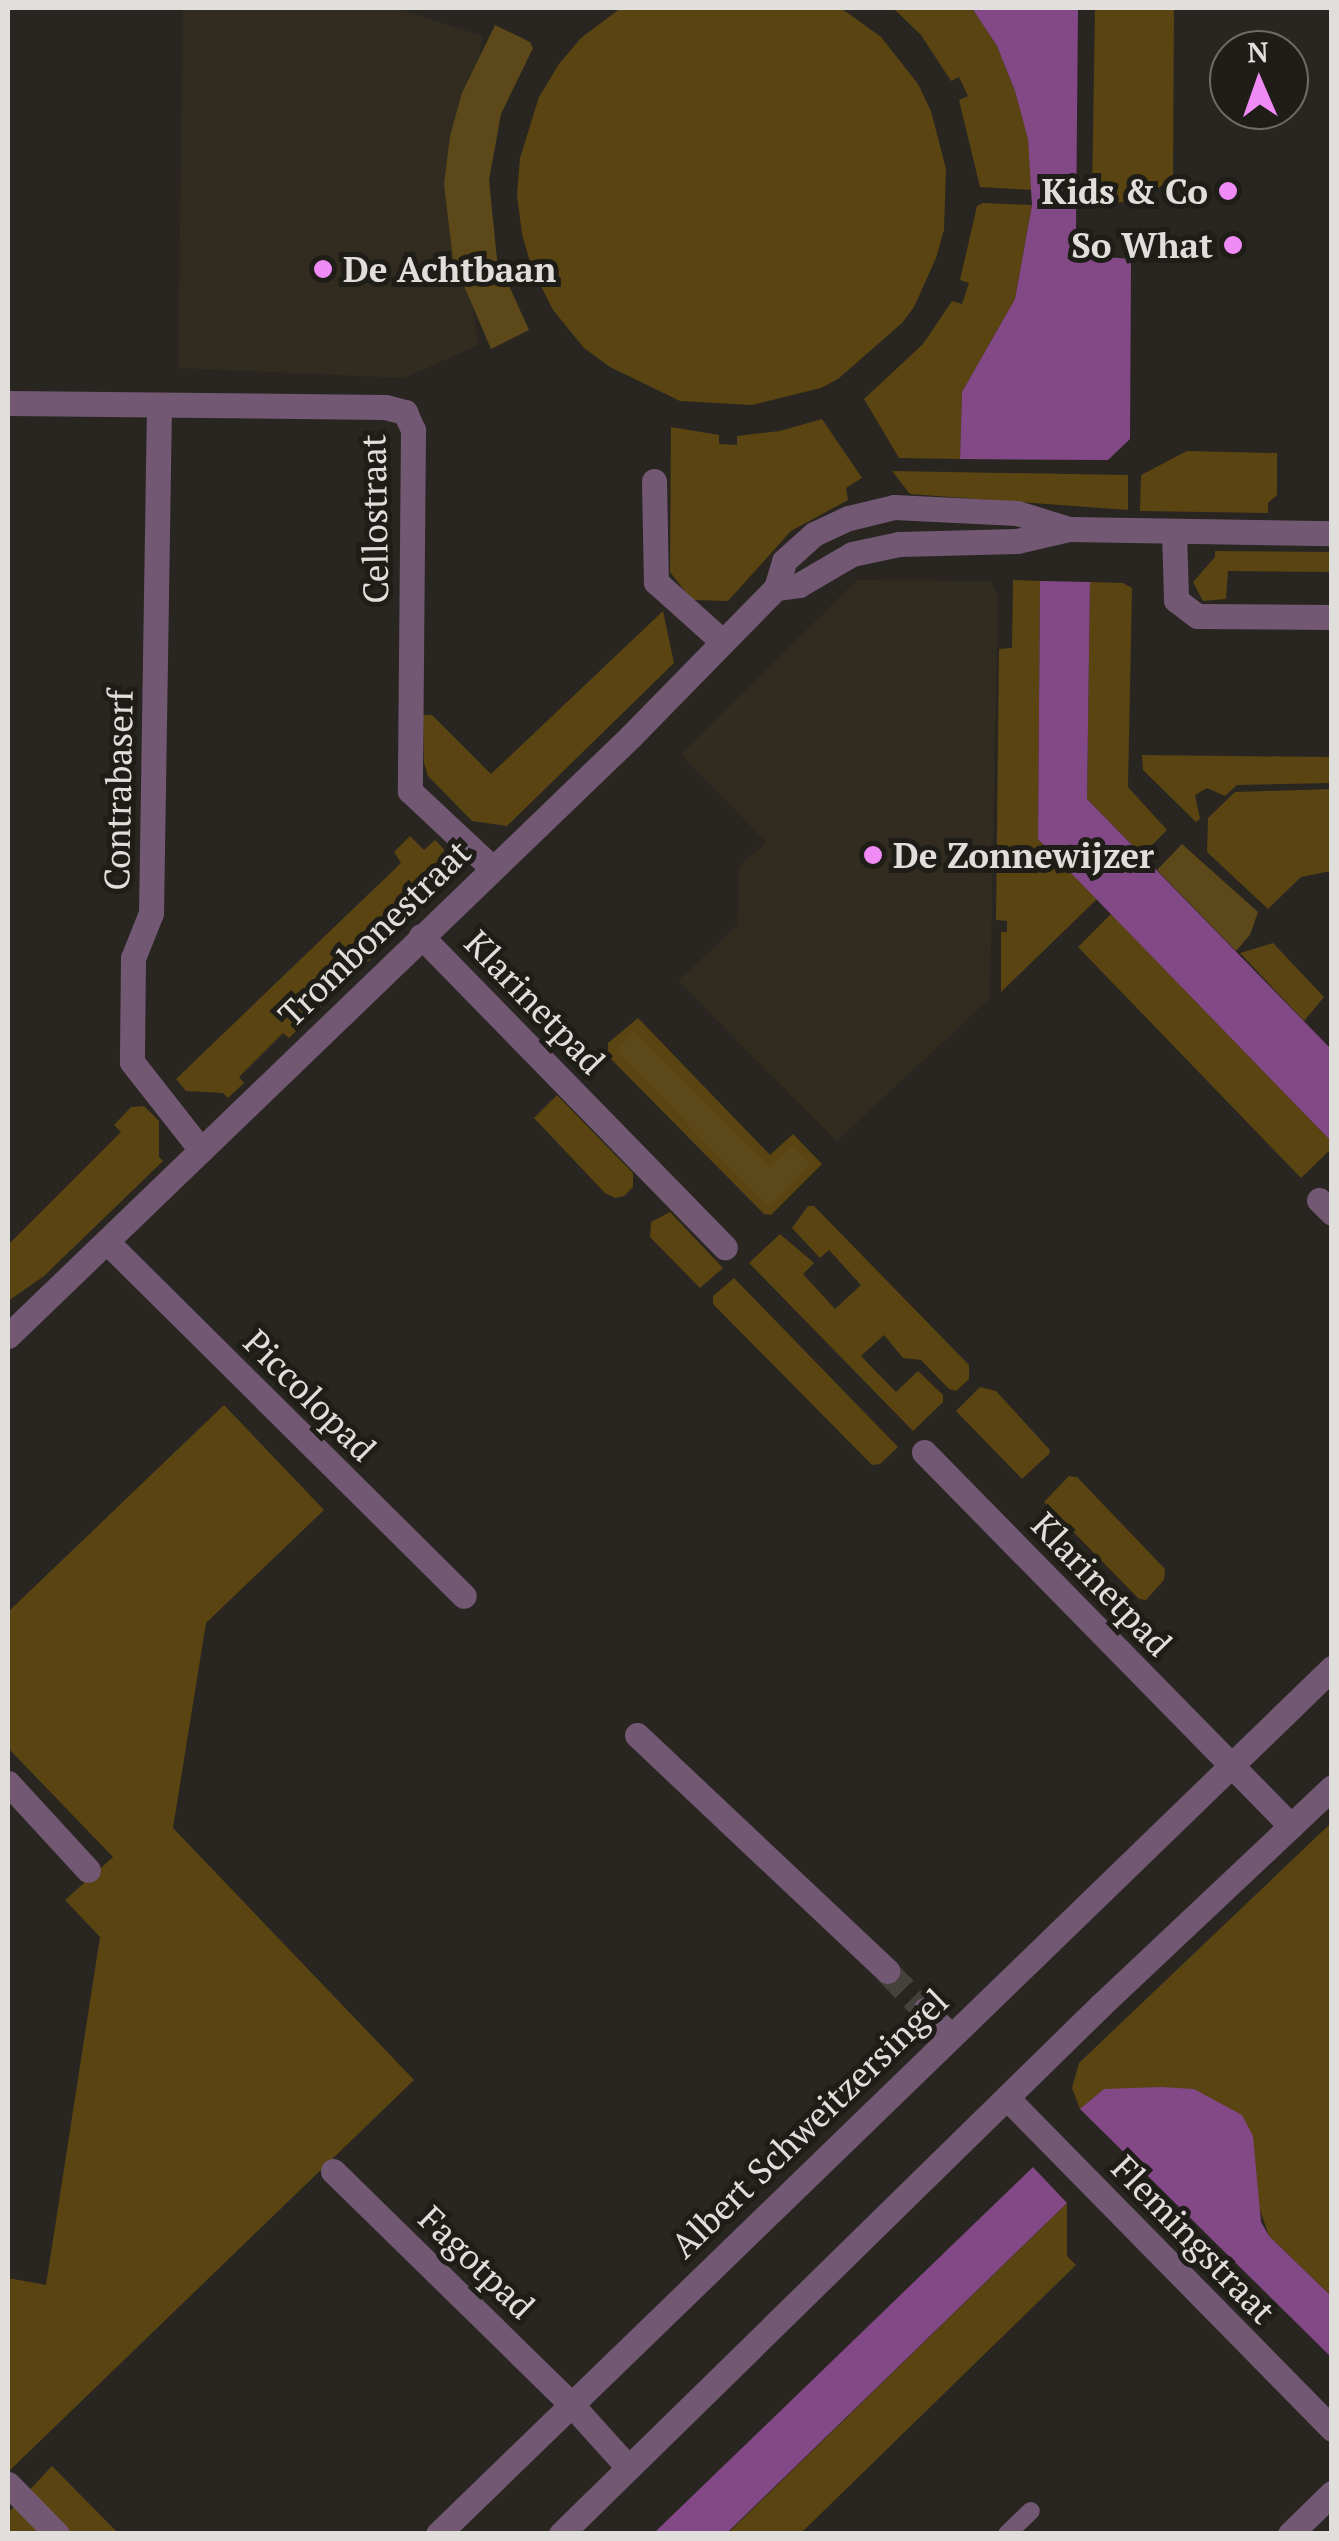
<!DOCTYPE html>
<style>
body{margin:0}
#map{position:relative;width:1339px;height:2541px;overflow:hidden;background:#292621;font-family:"PT Serif",serif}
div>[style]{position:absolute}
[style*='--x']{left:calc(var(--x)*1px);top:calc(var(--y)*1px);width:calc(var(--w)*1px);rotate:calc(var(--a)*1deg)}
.built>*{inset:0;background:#312b20}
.green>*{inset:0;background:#594412}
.forest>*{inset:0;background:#5c4818}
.water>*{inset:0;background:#834986}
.minor-tunnel>*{height:25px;margin-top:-12.5px;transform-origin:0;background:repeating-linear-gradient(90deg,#45423d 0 25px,transparent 0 37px)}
.service>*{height:18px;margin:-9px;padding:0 9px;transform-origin:9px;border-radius:9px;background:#725873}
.minor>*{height:25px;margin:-12.5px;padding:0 12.5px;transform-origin:12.5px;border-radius:12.5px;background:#725873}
.tertiary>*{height:25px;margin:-12.5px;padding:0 12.5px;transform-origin:12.5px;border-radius:12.5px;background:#725873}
.dots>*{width:28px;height:28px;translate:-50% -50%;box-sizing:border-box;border:5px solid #1f1d17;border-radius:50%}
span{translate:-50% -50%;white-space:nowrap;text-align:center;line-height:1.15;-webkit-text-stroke:10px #1f1d17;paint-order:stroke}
.poi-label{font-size:35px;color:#e1dfdb;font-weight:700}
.right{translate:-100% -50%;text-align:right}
.left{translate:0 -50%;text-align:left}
.street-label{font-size:35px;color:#e1dfdb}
.frame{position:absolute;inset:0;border:10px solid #e1dfdb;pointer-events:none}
.north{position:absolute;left:1209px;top:30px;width:100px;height:100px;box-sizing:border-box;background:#1f1d17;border:2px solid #6d6b65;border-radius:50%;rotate:358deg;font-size:28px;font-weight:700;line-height:40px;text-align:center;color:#e1dfdb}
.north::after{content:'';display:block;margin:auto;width:35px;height:45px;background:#f08bf6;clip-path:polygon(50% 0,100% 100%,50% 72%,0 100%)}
</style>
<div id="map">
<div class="built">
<div style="clip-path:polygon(183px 8px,395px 8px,483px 36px,452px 193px,479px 345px,404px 378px,178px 368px)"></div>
<div style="clip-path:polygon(857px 580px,991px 581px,998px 596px,990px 998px,837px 1141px,678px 981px,737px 926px,739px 867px,766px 842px,681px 754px)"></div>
</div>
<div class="green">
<div style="clip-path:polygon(621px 8px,841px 8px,881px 37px,918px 84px,931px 111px,946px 169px,944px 230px,936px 258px,914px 307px,902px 323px,838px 379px,821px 388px,752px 405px,680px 401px,610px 367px,584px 348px,553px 310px,531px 266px,522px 234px,517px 195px,520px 158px,539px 97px,559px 64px,581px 38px)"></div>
<div style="clip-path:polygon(893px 8px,972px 8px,997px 46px,1015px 91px,1028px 138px,1032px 190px,980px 187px,959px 100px,968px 96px,959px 77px,951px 81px,921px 35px)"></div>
<div style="clip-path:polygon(1095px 8px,1174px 8px,1173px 177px,1141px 201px,1109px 203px,1092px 197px)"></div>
<div style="clip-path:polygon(983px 203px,1032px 205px,1015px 299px,962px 392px,960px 459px,899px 458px,864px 399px,923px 344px,952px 301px,962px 304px,969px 283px,960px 280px,977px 206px)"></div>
<div style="clip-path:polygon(822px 419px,862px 478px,846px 488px,848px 500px,791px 531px,728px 601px,692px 600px,670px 572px,671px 427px,719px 435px,719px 444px,737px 445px,737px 436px,780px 431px)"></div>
<div style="clip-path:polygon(1187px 451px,1277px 453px,1277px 495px,1268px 503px,1268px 513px,1140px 511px,1141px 475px)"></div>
<div style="clip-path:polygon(892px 471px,1128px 475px,1128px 510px,910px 494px)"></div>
<div style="clip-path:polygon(1215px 551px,1331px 552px,1331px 572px,1228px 571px,1226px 599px,1203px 601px,1193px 582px,1215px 557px)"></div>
<div style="clip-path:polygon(1013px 580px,1040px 581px,1038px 839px,1097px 899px,1001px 992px,1001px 932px,1007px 932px,1007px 921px,996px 920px,999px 649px,1012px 648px)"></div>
<div style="clip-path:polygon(1090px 582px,1123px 583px,1132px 588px,1128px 787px,1167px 830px,1142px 855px,1087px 799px)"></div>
<div style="clip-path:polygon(663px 611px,674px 663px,507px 826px,472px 821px,428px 776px,424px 763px,423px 715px,432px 715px,491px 774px)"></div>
<div style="clip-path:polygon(1142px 755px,1331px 757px,1331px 783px,1237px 785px,1225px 796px,1207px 788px,1195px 795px,1200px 819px,1196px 822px,1143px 770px)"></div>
<div style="clip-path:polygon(1331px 789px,1331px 871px,1301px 877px,1268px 909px,1207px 852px,1208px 818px,1235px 792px)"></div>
<div style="clip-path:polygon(410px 836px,424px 850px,435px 840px,444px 849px,444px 879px,449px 883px,289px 1038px,283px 1033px,239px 1077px,244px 1083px,228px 1098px,223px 1093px,186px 1091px,176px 1079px,401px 863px,394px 852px)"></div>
<div style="clip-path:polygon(1111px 914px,1331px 1141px,1331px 1149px,1301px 1178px,1078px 947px)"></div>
<div style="clip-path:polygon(1273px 943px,1324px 997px,1304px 1021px,1240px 953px)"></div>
<div style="clip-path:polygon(638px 1018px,770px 1155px,793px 1134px,822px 1164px,771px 1215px,764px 1214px,608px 1056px,608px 1043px)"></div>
<div style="clip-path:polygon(557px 1095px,633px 1173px,633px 1187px,624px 1196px,615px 1198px,605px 1193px,534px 1118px)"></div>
<div style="clip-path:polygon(144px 1106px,159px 1121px,159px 1157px,163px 1161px,44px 1276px,8px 1301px,8px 1245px,121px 1132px,114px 1125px,131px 1107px)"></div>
<div style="clip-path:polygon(808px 1206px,814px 1206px,969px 1365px,969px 1379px,956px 1391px,949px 1389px,921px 1360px,903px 1358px,884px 1335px,861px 1356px,896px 1392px,918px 1371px,943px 1395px,943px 1402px,913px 1431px,749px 1263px,780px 1234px,814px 1263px,803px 1274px,835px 1309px,861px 1285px,829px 1250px,820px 1258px,792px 1228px)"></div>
<div style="clip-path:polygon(670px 1212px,723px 1268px,700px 1288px,650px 1237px,651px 1222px)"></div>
<div style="clip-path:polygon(734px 1278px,898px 1447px,880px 1464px,872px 1465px,713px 1304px,713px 1296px)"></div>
<div style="clip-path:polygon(980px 1387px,996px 1391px,1049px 1449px,1050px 1453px,1022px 1479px,956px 1411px)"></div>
<div style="clip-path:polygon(224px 1405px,324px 1510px,206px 1623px,173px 1828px,414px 2080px,8px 2472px,8px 2278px,46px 2285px,100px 1937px,65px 1900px,113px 1857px,8px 1748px,8px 1612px)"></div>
<div style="clip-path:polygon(1069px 1476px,1077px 1477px,1165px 1569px,1164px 1580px,1146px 1600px,1139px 1599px,1044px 1502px)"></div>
<div style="clip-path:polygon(1331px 1823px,1331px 2296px,1269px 2236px,1257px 2201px,1104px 2089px,1080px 2109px,1072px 2088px,1079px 2063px)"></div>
<div style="clip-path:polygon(1067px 2203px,1067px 2256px,1076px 2265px,801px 2533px,727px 2534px)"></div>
<div style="clip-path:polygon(52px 2466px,118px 2533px,8px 2533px,8px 2513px)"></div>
</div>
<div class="forest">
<div style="clip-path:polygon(495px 25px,530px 42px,533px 48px,501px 114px,489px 180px,497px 259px,529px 330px,491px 349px,453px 260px,444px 184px,450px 136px,462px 93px)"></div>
<div style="clip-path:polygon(1182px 844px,1258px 912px,1250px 935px,1236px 951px,1157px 870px)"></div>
<div style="clip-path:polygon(633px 1031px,770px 1166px,792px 1147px,810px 1164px,769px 1207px,616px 1051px)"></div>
</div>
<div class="water">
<div style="clip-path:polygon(972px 8px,1078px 8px,1076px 229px,1106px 257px,1131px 259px,1130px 439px,1108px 460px,960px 459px,962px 392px,1015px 299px,1032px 205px,1028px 139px,1015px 91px,997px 46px)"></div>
<div style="clip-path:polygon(1040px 581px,1090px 582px,1087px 799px,1331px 1049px,1331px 1141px,1038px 839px)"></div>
<div style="clip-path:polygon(1161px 2087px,1194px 2089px,1242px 2115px,1253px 2136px,1261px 2222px,1269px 2236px,1331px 2296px,1331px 2357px,1080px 2109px,1104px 2089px)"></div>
<div style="clip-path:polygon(1033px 2167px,1067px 2203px,727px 2533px,654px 2533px)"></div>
</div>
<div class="minor-tunnel">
<div style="--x:887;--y:1971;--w:54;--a:45.7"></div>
</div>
<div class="service">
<div style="--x:1007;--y:2534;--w:33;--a:-44"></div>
</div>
<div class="minor">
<div style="--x:8;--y:403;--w:377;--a:0.6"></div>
<div style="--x:385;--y:407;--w:21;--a:14"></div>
<div style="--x:405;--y:412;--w:20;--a:66"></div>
<div style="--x:413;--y:430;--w:361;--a:90.5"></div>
<div style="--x:410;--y:791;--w:111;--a:43.2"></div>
<div style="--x:159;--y:405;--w:508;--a:90.9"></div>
<div style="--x:151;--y:913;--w:48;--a:111.8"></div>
<div style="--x:133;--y:958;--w:104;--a:90.6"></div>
<div style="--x:132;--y:1062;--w:112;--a:51.9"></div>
<div style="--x:654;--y:481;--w:101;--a:88.9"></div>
<div style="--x:656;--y:582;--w:89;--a:41.8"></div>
<div style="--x:1174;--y:531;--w:69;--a:88.3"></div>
<div style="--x:1176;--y:600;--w:26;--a:37"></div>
<div style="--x:1197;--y:616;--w:135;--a:0.4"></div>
<div style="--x:776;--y:588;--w:23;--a:-7"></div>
<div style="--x:799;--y:585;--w:61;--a:-30.3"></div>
<div style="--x:852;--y:554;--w:48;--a:-12"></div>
<div style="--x:899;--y:544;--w:118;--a:-1.5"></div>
<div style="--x:1017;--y:541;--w:53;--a:-13"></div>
<div style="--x:1069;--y:529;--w:263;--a:0.9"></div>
<div style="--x:421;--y:936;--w:435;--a:45.7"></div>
<div style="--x:1319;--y:1200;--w:18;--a:45"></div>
<div style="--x:108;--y:1243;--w:501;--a:44.76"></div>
<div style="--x:8;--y:1336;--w:864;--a:-43.92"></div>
<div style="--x:630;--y:737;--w:209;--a:-45.6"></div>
<div style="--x:776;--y:588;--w:28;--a:-73"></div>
<div style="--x:784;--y:561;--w:40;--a:-42"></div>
<div style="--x:814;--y:534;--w:38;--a:-25"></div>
<div style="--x:849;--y:518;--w:46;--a:-13.7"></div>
<div style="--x:894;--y:507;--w:123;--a:2.8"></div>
<div style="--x:1017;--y:513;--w:54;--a:17.1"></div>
<div style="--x:924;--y:1452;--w:524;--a:45.54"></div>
<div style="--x:637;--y:1735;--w:344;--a:43.3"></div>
<div style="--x:8;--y:1783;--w:118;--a:47.4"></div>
<div style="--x:925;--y:2010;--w:35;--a:45"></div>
<div style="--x:1007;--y:2098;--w:464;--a:45.5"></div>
<div style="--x:333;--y:2171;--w:333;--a:44.4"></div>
<div style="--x:571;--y:2404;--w:85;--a:47.9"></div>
<div style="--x:8;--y:2484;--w:70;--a:45.6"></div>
<div style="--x:438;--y:2534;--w:1245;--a:-44.09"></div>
<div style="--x:1290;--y:2534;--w:59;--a:-44.3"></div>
</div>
<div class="tertiary">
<div style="--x:561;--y:2534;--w:756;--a:-44.41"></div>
<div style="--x:1101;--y:2005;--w:318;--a:-43.3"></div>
</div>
<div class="dots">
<div style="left:1228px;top:191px;background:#f08bf6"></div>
<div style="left:1233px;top:245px;background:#f08bf6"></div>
<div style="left:323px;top:269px;background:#f08bf6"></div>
<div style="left:873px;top:855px;background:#f08bf6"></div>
</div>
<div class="poi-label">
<span class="right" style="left:1208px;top:191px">Kids &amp; Co</span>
<span class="right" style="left:1213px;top:245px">So What</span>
<span class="left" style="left:343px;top:269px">De Achtbaan</span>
<span class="left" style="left:893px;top:855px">De Zonnewijzer</span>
</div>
<div class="street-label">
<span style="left:374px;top:519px;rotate:-91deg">Cellostraat</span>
<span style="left:118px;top:790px;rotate:-89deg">Contrabaserf</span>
<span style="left:374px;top:933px;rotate:-44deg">Trombonestraat</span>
<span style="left:535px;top:1002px;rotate:46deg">Klarinetpad</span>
<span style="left:310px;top:1395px;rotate:45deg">Piccolopad</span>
<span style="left:1102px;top:1584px;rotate:46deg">Klarinetpad</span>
<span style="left:809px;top:2123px;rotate:-44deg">Albert Schweitzersingel</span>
<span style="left:1194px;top:2239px;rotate:46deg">Flemingstraat</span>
<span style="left:477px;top:2262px;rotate:44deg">Fagotpad</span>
</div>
<div class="frame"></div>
<div class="north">N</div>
</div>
